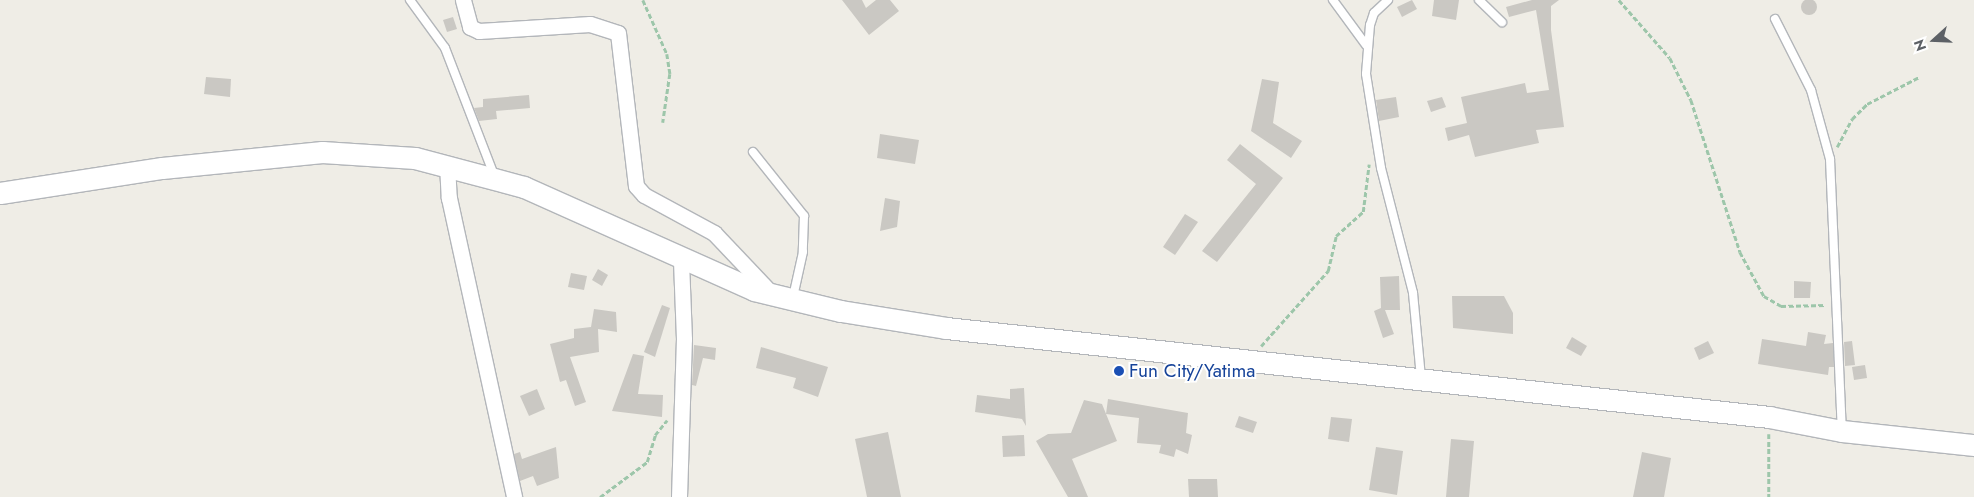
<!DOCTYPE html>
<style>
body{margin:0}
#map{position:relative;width:1974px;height:497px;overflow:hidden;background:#efede6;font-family:Jost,sans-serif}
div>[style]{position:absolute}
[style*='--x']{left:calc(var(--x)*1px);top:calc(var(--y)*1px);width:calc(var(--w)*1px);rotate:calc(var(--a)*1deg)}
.building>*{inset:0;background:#cac8c3}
.round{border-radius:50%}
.path>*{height:2.5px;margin-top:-1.25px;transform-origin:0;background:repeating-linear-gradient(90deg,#9dc6aa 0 5px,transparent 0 7.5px)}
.roads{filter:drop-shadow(1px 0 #b3b6ba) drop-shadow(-1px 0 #b3b6ba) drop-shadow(0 1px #b3b6ba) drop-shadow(0 -1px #b3b6ba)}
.lane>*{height:8px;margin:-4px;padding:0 4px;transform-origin:4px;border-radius:4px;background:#fff}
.street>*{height:15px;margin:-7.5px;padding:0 7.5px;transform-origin:7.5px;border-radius:7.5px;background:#fff}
.secondary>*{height:21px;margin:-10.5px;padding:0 10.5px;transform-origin:10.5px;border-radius:10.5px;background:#fff}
.dots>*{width:14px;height:14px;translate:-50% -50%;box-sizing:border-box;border:2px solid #fff;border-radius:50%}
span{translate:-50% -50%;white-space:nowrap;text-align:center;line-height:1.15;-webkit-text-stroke:4px #fff;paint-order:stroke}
.transit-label{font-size:19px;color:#164399}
.left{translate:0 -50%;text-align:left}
.north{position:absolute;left:1909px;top:15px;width:50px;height:50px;-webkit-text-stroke:4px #fff;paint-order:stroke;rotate:250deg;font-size:14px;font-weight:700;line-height:20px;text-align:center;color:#5d6166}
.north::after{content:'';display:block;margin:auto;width:18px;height:22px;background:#5d6166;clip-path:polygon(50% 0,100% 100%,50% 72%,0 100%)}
</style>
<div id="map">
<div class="building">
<div class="round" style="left:1801px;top:-1px;width:16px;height:16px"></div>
<div style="clip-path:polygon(842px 0,862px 0,866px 8px,876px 0,890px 0,899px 11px,869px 35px)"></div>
<div style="clip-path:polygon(1412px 0,1417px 9px,1402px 17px,1397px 7px)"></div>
<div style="clip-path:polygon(1434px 0,1459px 0,1456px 20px,1432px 16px)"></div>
<div style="clip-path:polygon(1532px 0,1559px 0,1551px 6px,1551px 30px,1564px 127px,1536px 130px,1539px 143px,1475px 157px,1469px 135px,1448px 141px,1445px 128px,1467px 123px,1461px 97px,1525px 83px,1527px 93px,1549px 90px,1536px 10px,1509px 17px,1506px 7px)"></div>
<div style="clip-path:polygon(453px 17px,457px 29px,447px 32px,443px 20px)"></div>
<div style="clip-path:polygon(206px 77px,231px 79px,230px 97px,204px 94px)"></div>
<div style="clip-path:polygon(1262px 79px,1279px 82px,1273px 123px,1302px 141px,1291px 158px,1251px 131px)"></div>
<div style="clip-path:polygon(529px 95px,530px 108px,496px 111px,497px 119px,479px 121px,474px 108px,483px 107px,483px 99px)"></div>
<div style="clip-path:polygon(1396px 97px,1399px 117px,1379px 121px,1376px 100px)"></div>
<div style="clip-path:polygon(1442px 97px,1446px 107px,1431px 112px,1427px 101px)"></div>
<div style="clip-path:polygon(880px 134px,919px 140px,915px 164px,877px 158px)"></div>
<div style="clip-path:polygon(1240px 144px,1283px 178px,1217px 262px,1202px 251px,1256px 184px,1227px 160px)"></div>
<div style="clip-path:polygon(885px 198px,900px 201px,897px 227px,880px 231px)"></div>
<div style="clip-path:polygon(1185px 214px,1198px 222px,1175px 255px,1163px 247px)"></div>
<div style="clip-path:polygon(598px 269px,608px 275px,602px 286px,592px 280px)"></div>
<div style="clip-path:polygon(571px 273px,587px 276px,584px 290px,568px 287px)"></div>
<div style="clip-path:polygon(1399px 276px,1400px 310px,1385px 310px,1394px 334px,1383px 338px,1374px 311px,1381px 308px,1380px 277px)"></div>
<div style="clip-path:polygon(1794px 281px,1811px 282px,1810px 298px,1794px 298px)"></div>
<div style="clip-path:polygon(1452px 296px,1504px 296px,1513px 313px,1513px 334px,1453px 328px)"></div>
<div style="clip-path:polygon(662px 305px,670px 308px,655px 357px,644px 352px)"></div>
<div style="clip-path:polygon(594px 309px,616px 312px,617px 332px,598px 329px,599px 352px,570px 357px,586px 402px,575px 406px,566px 380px,560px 382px,550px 344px,574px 338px,574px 329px,591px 327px)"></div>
<div style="clip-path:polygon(1808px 332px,1826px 335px,1824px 344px,1833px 343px,1834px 367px,1829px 367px,1828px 375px,1758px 364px,1762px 339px,1806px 346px)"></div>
<div style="clip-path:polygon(1572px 337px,1587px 346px,1581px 356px,1566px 348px)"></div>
<div style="clip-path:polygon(1708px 341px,1714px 353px,1699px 360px,1694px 348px)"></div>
<div style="clip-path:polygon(1852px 341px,1855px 365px,1845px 366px,1844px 342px)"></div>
<div style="clip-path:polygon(694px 345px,716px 348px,715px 360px,703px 358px,696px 386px,692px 385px)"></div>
<div style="clip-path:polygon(761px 347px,828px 367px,818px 397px,793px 388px,796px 378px,756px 368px)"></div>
<div style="clip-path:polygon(633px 354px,644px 356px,638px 394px,663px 395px,662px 417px,612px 411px)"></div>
<div style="clip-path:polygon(1865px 365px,1867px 378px,1854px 380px,1852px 367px)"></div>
<div style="clip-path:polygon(1024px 388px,1026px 426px,1022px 419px,975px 412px,977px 395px,1010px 399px,1010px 389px)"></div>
<div style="clip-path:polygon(537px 389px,545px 409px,529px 416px,520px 396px)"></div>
<div style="clip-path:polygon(1108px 399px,1188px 413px,1186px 433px,1192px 435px,1188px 454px,1176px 449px,1174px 457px,1159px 453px,1161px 445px,1137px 443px,1139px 418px,1106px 414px)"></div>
<div style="clip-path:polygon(1084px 400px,1102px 404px,1117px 441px,1072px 459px,1088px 497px,1068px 497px,1036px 441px,1048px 434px,1071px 433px)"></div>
<div style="clip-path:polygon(1239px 416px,1257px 422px,1253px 433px,1235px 427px)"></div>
<div style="clip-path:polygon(1331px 417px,1352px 419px,1349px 442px,1328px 439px)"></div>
<div style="clip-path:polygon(888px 432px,901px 497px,867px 497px,855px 439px)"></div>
<div style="clip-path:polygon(1024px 435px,1025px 456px,1003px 457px,1002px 436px)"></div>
<div style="clip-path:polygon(1451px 439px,1474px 441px,1469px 497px,1446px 497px)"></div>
<div style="clip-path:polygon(556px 447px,559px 478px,537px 486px,533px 476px,520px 481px,514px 454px,520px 452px,522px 459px)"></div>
<div style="clip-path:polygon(1376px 447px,1403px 451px,1397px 495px,1369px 490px)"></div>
<div style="clip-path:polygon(1642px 452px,1671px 458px,1664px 497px,1633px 497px)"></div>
<div style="clip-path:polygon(1188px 479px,1217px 479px,1218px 497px,1189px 497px)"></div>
</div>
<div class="path">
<div style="--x:643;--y:0;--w:59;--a:66"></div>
<div style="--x:667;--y:54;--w:20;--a:81"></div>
<div style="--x:670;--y:74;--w:49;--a:98.3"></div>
<div style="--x:1619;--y:0;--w:77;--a:48.7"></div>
<div style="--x:1670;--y:58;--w:47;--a:63.4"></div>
<div style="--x:1691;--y:100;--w:160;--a:72.1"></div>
<div style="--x:1740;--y:252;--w:50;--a:61.4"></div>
<div style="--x:1764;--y:296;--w:20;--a:30"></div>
<div style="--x:1781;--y:306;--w:45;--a:-1.3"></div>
<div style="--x:1837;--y:147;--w:32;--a:-62"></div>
<div style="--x:1852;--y:119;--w:21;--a:-45"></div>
<div style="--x:1867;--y:104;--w:59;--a:-27.4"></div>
<div style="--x:1261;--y:346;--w:101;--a:-48.2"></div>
<div style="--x:1328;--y:271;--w:36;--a:-77"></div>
<div style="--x:1336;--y:236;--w:36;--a:-42"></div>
<div style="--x:1363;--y:212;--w:48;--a:-82.9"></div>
<div style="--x:1769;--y:434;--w:63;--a:90"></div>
<div style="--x:600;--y:497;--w:59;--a:-36.7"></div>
<div style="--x:647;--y:462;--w:28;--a:-73"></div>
<div style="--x:655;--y:435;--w:19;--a:-51"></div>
</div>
<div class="roads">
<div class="lane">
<div style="--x:410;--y:0;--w:59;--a:53.9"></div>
<div style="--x:445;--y:48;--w:136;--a:68.9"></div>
<div style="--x:1333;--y:0;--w:56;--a:53.7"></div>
<div style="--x:1388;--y:0;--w:19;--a:137"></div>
<div style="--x:1374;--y:13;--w:13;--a:108"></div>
<div style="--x:1370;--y:25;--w:49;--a:94.7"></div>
<div style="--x:1366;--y:74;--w:95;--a:80.9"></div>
<div style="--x:1381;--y:168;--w:129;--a:75.6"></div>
<div style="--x:1413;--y:293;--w:84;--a:84.6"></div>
<div style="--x:1479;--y:0;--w:32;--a:44"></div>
<div style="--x:1775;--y:19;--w:80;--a:63.1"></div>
<div style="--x:1811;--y:90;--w:72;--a:74.6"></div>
<div style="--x:1830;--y:159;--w:271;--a:87.5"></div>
<div style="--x:753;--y:152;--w:82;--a:51.4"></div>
<div style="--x:804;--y:216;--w:36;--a:92"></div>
<div style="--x:803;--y:252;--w:46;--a:102.5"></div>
</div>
<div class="street">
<div style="--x:463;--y:0;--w:28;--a:75"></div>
<div style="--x:470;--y:27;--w:10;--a:24"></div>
<div style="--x:479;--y:31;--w:111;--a:-3.6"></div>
<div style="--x:590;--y:24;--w:29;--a:18"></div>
<div style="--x:618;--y:33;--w:154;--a:83.3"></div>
<div style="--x:636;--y:186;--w:12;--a:48"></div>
<div style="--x:644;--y:195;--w:80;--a:28.5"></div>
<div style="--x:714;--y:233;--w:81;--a:46.5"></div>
<div style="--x:447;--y:164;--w:34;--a:87"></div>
<div style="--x:449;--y:198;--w:306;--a:77.7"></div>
<div style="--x:679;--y:497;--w:158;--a:-88.2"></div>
<div style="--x:684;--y:339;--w:78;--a:-92.2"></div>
</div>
<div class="secondary">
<div style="--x:0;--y:193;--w:164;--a:-8.8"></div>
<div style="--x:162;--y:168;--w:161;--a:-5.7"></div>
<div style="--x:322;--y:152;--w:93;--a:3.7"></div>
<div style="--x:415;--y:158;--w:113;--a:14.9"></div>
<div style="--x:524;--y:187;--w:252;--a:24.1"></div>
<div style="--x:754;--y:290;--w:89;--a:13.6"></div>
<div style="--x:841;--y:311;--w:106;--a:9.2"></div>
<div style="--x:946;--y:328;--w:828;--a:6.17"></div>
<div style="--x:1769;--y:417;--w:74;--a:10.9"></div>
<div style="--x:1842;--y:431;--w:133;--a:6.1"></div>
</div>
</div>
<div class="dots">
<div style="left:1119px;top:371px;background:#1a4fb4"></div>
</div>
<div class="transit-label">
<span class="left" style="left:1129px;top:371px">Fun City/Yatima</span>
</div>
<div class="north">N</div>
</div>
